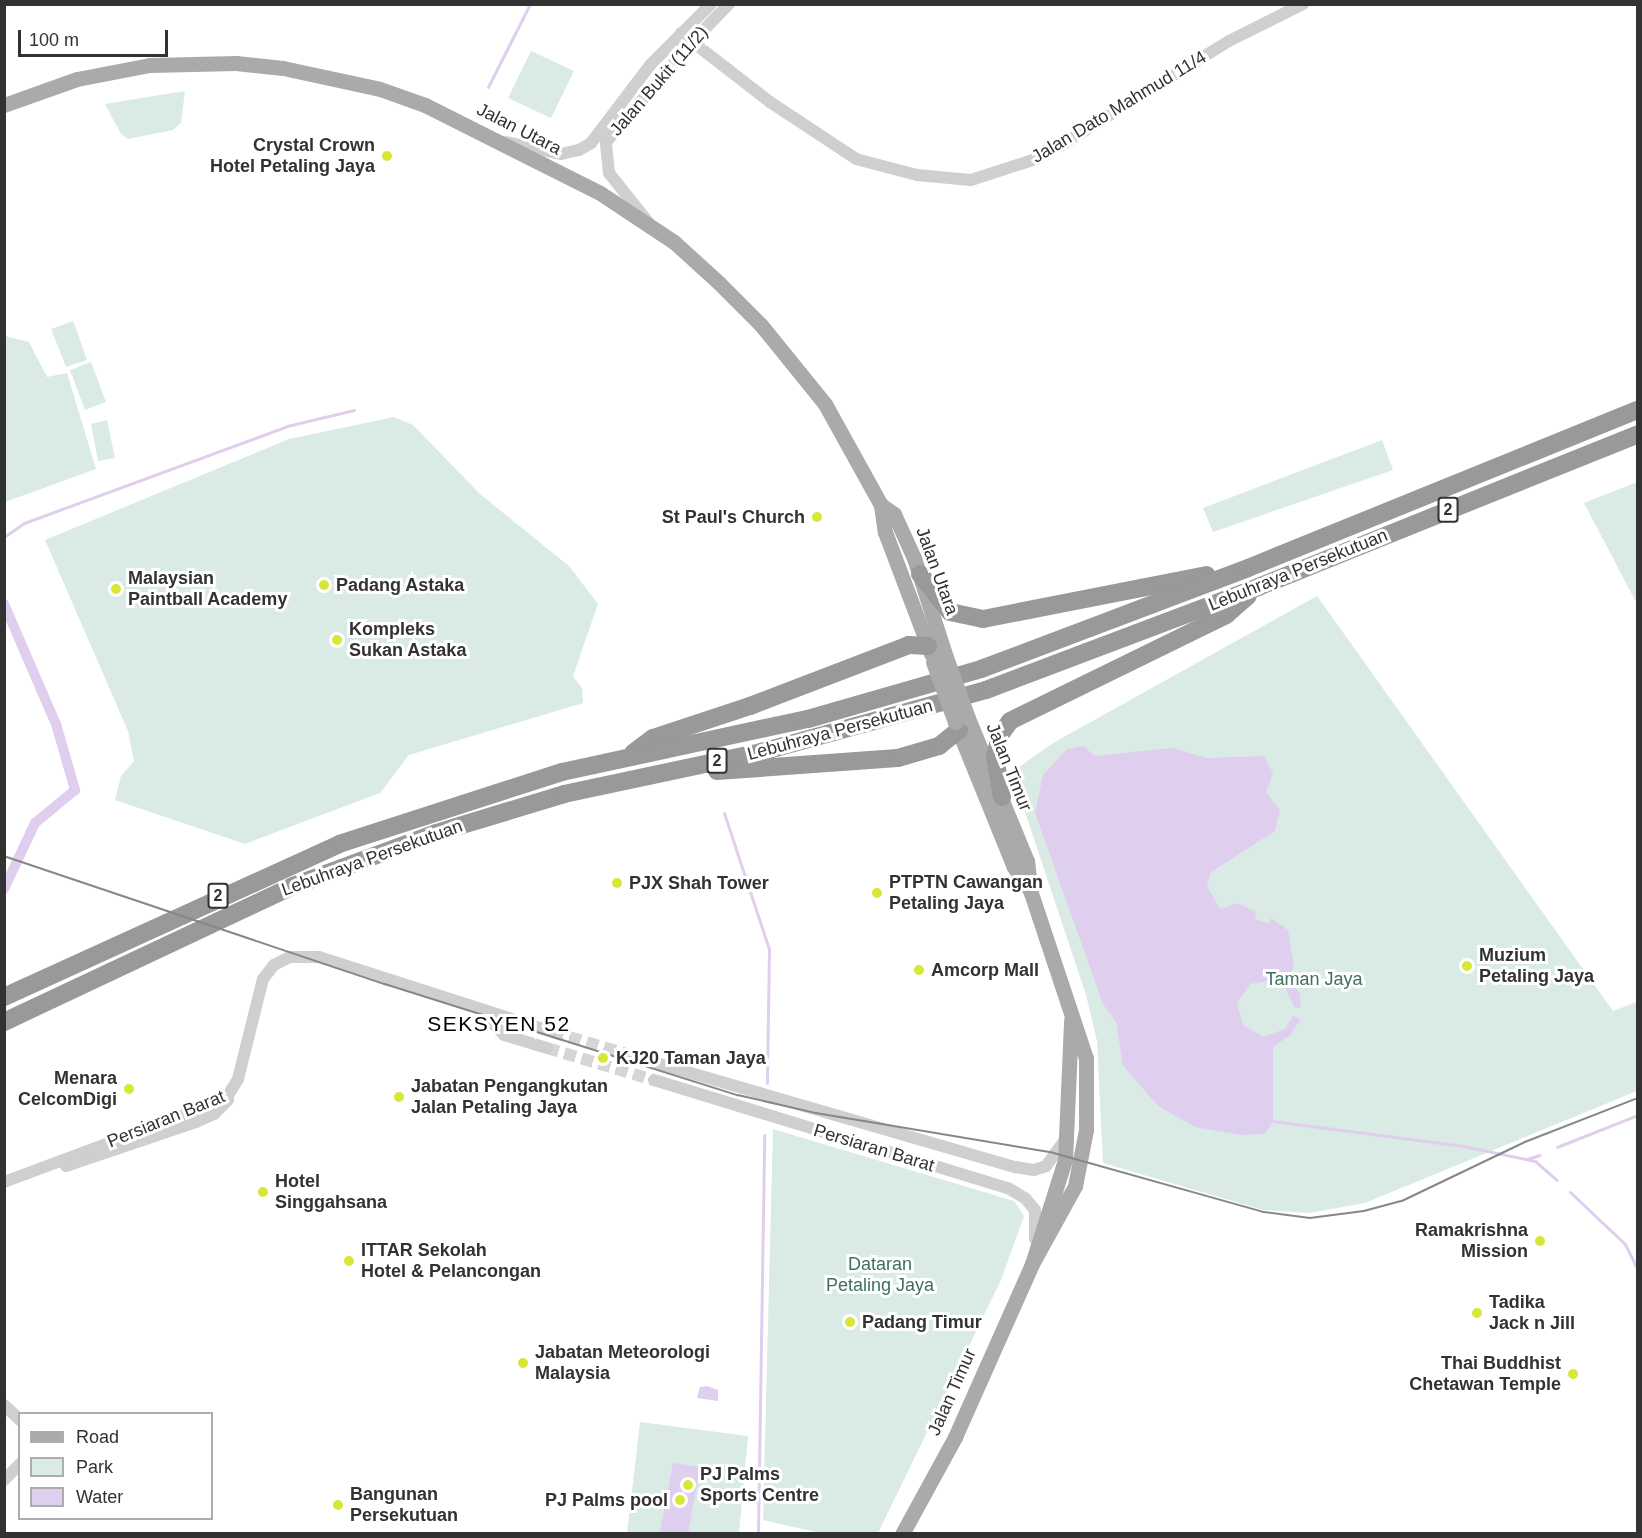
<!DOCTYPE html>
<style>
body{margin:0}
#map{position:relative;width:1642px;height:1538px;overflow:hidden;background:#fff;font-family:Helvetica,sans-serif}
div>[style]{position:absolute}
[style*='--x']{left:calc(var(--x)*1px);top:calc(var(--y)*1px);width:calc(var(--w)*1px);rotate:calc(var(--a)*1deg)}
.green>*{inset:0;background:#daeae5}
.water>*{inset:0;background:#e0ceee}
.stream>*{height:3px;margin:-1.5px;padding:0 1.5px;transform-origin:1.5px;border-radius:1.5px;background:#e0ceee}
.canal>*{height:10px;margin:-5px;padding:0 5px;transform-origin:5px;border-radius:5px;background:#e0ceee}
.minor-tunnel>*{height:12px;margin-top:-6px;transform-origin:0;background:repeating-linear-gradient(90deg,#d6d6d6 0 12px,transparent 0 18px)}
.minor>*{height:12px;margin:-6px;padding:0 6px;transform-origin:6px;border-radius:6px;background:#cfcfcf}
.major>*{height:15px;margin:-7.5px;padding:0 7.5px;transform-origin:7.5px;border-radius:7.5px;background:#aaa}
.highway>*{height:18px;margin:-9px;padding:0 9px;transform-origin:9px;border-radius:9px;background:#999}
.tram>*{height:1.5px;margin:-0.75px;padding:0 0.75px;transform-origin:0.75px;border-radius:0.75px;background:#878787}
.major-bridge>*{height:15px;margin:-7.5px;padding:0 7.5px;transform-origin:7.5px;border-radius:7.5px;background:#aaa}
.dots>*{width:16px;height:16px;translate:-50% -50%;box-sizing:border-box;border:3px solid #fff;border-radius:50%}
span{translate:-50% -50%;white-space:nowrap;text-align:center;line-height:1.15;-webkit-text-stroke:6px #fff;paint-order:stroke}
.shield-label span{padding:2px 4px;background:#fff;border:2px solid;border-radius:4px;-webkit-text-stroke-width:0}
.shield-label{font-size:16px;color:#323232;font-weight:700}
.street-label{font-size:18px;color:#323232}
.poi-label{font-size:18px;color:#323232;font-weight:700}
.right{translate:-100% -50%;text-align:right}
.left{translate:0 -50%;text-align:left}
.park-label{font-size:18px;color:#3e7061}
.quarter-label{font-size:21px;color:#000;letter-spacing:1.5px}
.frame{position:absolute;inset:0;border:6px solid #323232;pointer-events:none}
.legend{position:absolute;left:18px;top:1412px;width:195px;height:108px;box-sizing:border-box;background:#fff;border:2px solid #adadad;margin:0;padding:8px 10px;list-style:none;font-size:18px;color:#323232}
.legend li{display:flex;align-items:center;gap:12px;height:30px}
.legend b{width:30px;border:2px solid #adadad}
.scale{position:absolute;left:18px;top:30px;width:150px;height:27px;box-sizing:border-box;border:3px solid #323232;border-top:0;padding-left:8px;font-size:18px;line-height:21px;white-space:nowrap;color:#323232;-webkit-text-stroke:4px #fff;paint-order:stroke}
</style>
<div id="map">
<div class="green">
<div style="clip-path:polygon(531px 51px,574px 71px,551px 118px,508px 98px)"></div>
<div style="clip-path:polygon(185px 91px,181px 123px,173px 130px,128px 139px,121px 134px,105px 104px)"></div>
<div style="clip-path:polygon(73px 321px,87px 360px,66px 367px,51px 329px)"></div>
<div style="clip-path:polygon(5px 336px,29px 342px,47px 377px,67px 373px,96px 469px,5px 502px)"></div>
<div style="clip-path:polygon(91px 362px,106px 402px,85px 410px,70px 370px)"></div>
<div style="clip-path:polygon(394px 417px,413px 425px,480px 494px,569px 566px,598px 604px,573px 676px,582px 688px,583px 703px,409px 755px,380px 793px,245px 844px,115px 800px,121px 776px,134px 761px,128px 731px,45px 540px,289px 439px)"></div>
<div style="clip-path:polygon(107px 420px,115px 458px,98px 461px,91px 424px)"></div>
<div style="clip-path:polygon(1382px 440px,1393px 470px,1213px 532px,1203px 508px)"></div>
<div style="clip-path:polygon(1637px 482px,1637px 604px,1584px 503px)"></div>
<div style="clip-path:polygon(1317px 596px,1613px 1011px,1637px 1002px,1637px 1091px,1365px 1203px,1309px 1213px,1263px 1210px,1103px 1163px,1097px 1041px,1086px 995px,1016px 785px,1019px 767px,1053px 743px)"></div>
<div style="clip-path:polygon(773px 1129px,1014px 1201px,1024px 1216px,1001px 1280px,878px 1533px,820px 1533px,763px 1520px)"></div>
<div style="clip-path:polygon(640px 1422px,748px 1436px,739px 1533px,627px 1534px)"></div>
</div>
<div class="water">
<div style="clip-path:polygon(1083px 746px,1095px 756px,1172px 748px,1207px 758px,1264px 756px,1273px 773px,1266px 792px,1280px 810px,1275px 831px,1211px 872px,1207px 886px,1220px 909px,1238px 903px,1256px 912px,1255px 918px,1262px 922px,1269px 923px,1271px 918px,1288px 930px,1294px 966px,1288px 977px,1300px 994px,1301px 1008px,1294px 1007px,1284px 985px,1272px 980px,1250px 984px,1237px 1003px,1243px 1025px,1263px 1037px,1285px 1029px,1293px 1016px,1301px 1019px,1290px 1035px,1273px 1047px,1273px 1121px,1265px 1134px,1241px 1135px,1195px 1127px,1158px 1106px,1123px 1065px,1116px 1022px,1103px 1004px,1035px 813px,1043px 775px,1067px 749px)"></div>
<div style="clip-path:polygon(707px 1386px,718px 1390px,718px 1401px,697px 1398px,700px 1387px)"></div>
<div style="clip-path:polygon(673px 1463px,700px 1467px,688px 1533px,660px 1533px)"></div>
</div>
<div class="stream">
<div style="--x:488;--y:87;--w:93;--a:-63.2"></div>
<div style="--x:4;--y:537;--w:24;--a:-35"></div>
<div style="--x:24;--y:523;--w:280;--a:-20.2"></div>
<div style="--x:287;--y:426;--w:69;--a:-13.4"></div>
<div style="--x:724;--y:813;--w:143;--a:71.7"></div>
<div style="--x:769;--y:949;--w:134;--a:90.9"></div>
<div style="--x:1273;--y:1121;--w:192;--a:7.5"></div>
<div style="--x:1463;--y:1146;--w:74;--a:11.8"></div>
<div style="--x:1535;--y:1161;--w:29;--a:41"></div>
<div style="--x:1557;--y:1147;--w:87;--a:-21.6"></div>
<div style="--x:1527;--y:1159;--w:13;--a:-18"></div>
<div style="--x:1570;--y:1192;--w:76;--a:43.4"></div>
<div style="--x:1625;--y:1244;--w:30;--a:64"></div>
<div style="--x:758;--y:1534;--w:399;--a:-89.1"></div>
</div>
<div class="canal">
<div style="--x:4;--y:604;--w:131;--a:66.6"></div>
<div style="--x:56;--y:724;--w:69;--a:73.9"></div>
<div style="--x:75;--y:790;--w:52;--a:140.5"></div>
<div style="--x:35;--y:823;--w:73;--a:115.2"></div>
</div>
<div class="minor-tunnel">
<div style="--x:552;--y:1032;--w:113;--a:16.5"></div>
<div style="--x:547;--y:1048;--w:112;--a:16.7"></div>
</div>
<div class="minor">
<div style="--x:681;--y:33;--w:113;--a:37.8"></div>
<div style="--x:770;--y:102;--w:103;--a:33.5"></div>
<div style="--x:856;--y:159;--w:63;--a:14.7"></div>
<div style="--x:917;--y:175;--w:54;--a:5.3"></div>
<div style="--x:971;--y:180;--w:62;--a:-17.9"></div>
<div style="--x:1030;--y:161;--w:39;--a:-27"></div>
<div style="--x:1065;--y:143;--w:193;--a:-31.9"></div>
<div style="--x:1229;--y:41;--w:83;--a:-26.6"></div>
<div style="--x:506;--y:142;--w:56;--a:12.3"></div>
<div style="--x:561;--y:154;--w:18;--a:-13"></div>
<div style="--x:579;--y:150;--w:14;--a:-30"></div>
<div style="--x:591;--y:143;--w:99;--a:-52.8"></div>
<div style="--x:651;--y:64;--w:85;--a:-45"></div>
<div style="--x:648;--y:222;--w:63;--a:-128.5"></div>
<div style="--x:609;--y:173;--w:31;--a:-96"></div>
<div style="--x:606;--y:142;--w:132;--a:-49.3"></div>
<div style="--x:692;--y:42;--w:53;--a:-45.8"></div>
<div style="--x:482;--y:1012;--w:32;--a:46"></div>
<div style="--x:504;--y:1035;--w:45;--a:16.8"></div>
<div style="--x:660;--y:1064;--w:370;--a:16.2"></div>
<div style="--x:1015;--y:1167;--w:19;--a:9"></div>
<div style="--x:1034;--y:1170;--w:13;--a:-18"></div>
<div style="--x:1046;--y:1166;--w:34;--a:-54"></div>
<div style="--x:654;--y:1080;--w:370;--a:17"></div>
<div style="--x:1008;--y:1188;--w:21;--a:31"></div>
<div style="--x:1026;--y:1199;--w:14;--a:51"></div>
<div style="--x:1035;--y:1210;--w:29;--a:90"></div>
<div style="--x:66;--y:1166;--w:137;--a:-18.7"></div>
<div style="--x:196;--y:1122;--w:20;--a:-24"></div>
<div style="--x:214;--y:1114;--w:20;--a:-45"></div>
<div style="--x:4;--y:1182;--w:236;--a:-20.4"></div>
<div style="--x:225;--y:1100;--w:25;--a:-58"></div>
<div style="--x:238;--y:1079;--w:103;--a:-76"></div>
<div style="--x:263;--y:979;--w:18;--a:-52"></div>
<div style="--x:274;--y:965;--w:18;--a:-27"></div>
<div style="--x:290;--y:957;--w:29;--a:0"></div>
<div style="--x:319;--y:957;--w:245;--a:17.8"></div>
<div style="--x:4;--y:1405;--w:22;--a:43"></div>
<div style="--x:4;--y:1480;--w:23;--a:-45"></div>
</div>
<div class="major">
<div style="--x:4;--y:105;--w:77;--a:-19.6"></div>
<div style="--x:77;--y:79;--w:74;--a:-10.9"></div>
<div style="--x:150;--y:65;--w:86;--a:-1.3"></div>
<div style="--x:236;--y:63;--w:47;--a:6.1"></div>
<div style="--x:283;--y:68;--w:99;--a:12.2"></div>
<div style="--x:380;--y:89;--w:48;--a:19.6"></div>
<div style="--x:425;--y:105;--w:196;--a:26.7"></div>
<div style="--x:600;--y:193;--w:89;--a:33.5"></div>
<div style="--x:674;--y:242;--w:61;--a:42.3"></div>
<div style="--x:719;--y:283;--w:59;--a:45"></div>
<div style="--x:761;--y:325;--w:102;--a:51"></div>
<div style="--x:825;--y:404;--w:115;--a:61"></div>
<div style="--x:881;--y:505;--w:27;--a:82"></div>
<div style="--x:885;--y:532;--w:130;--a:69.3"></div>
<div style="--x:881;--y:505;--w:16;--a:35"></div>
<div style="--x:894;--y:514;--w:48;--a:65.6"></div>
<div style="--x:914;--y:558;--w:104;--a:72.1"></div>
<div style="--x:968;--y:718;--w:155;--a:67.6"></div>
<div style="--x:1027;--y:861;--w:32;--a:83"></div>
<div style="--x:1031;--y:893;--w:174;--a:71.6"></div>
<div style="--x:1086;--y:1058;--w:72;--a:90"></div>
<div style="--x:1086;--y:1130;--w:57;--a:101.1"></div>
<div style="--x:1075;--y:1186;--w:89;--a:118.9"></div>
<div style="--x:955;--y:722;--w:157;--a:67.9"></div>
<div style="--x:1014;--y:867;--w:25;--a:56"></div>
<div style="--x:902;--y:1534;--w:111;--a:-61.3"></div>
<div style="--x:955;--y:1437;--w:189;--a:-66"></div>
<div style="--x:1032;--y:1264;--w:109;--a:-72.4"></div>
<div style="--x:1065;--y:1160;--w:140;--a:-87.5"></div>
</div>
<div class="highway">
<div style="--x:920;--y:574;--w:48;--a:51.7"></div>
<div style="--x:950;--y:612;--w:34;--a:12"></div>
<div style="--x:983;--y:619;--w:228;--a:-11.1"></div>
<div style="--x:633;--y:753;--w:25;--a:-37"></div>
<div style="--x:653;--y:738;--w:102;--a:-18.3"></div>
<div style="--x:750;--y:706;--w:170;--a:-21"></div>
<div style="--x:909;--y:645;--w:19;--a:3"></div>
<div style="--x:717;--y:771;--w:181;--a:-4.1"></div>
<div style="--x:898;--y:758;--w:43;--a:-16.3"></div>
<div style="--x:939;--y:746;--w:26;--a:-39"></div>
<div style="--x:1002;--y:797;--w:41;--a:-99.9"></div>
<div style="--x:995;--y:757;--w:23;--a:-77"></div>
<div style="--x:1000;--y:735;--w:17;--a:-54"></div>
<div style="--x:1010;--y:721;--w:241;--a:-26.1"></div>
<div style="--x:1226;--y:615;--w:29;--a:-41"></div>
<div style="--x:4;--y:997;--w:368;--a:-24.5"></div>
<div style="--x:339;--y:844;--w:234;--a:-17.9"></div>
<div style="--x:562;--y:772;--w:252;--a:-12.2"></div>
<div style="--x:808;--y:719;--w:180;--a:-16.1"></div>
<div style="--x:981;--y:669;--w:285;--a:-20.7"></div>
<div style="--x:1248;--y:568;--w:421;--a:-22.1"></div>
<div style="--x:4;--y:1022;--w:319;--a:-25.2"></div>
<div style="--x:293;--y:886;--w:153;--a:-20.3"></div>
<div style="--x:436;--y:833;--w:134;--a:-16.9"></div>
<div style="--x:564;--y:794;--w:201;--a:-12"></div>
<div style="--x:761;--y:752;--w:233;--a:-15.4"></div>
<div style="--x:986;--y:690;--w:291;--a:-20.7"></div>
<div style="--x:1258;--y:587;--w:410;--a:-21.9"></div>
</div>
<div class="tram">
<div style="--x:4;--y:856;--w:402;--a:18.6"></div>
<div style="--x:385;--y:984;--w:370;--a:17.5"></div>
<div style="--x:738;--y:1095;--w:80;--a:13"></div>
<div style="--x:816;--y:1113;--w:241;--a:9.5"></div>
<div style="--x:1054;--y:1153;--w:218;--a:15.7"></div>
<div style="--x:1264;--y:1212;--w:46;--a:7.4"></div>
<div style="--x:1310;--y:1218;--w:54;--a:-7.4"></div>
<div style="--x:1364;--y:1211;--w:39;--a:-15"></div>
<div style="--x:1402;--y:1201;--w:136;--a:-25.6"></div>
<div style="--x:1525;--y:1142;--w:121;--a:-21.3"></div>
</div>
<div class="major-bridge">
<div style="--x:946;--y:657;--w:65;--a:70.2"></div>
<div style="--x:933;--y:662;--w:64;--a:69.9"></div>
</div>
<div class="dots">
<div style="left:387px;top:156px;background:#d7e736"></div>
<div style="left:817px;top:517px;background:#d7e736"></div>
<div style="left:324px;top:585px;background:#d7e736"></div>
<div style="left:116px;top:589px;background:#d7e736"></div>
<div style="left:337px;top:640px;background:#d7e736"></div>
<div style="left:617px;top:883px;background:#d7e736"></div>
<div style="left:877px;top:893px;background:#d7e736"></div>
<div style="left:1467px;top:966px;background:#d7e736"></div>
<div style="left:919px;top:970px;background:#d7e736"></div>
<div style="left:603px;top:1058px;background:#d7e736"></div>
<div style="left:129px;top:1089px;background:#d7e736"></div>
<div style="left:399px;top:1097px;background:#d7e736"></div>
<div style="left:263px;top:1192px;background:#d7e736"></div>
<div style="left:1540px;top:1241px;background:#d7e736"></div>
<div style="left:349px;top:1261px;background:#d7e736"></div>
<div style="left:1477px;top:1313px;background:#d7e736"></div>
<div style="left:850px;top:1322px;background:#d7e736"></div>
<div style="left:523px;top:1363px;background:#d7e736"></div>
<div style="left:1573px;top:1374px;background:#d7e736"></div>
<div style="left:688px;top:1485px;background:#d7e736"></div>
<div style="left:680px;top:1500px;background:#d7e736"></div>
<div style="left:338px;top:1505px;background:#d7e736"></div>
</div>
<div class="shield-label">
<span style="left:1448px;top:510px">2</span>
<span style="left:717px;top:761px">2</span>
<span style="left:218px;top:896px">2</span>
</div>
<div class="street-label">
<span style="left:659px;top:81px;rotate:-49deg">Jalan Bukit (11/2)</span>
<span style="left:1119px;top:107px;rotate:-31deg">Jalan Dato Mahmud 11/4</span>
<span style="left:519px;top:129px;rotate:27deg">Jalan Utara</span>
<span style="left:1298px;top:570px;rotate:-22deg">Lebuhraya Persekutuan</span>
<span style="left:937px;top:571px;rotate:70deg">Jalan Utara</span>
<span style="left:840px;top:730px;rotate:-15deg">Lebuhraya Persekutuan</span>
<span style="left:1009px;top:767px;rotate:68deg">Jalan Timur</span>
<span style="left:372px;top:858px;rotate:-20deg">Lebuhraya Persekutuan</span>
<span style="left:166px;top:1119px;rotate:-22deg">Persiaran Barat</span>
<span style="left:874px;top:1148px;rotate:17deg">Persiaran Barat</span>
<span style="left:952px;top:1392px;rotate:-66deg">Jalan Timur</span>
</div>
<div class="poi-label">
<span class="right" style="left:375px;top:156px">Crystal Crown<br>Hotel Petaling Jaya</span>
<span class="right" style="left:805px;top:517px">St Paul's Church</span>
<span class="left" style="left:128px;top:589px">Malaysian<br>Paintball Academy</span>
<span class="left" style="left:336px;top:585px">Padang Astaka</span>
<span class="left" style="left:349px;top:640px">Kompleks<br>Sukan Astaka</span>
<span class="left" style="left:629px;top:883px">PJX Shah Tower</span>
<span class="left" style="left:889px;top:893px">PTPTN Cawangan<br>Petaling Jaya</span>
<span class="left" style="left:1479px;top:966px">Muzium<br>Petaling Jaya</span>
<span class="left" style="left:931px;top:970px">Amcorp Mall</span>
<span class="left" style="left:616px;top:1058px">KJ20 Taman Jaya</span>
<span class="right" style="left:117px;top:1089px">Menara<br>CelcomDigi</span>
<span class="left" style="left:411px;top:1097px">Jabatan Pengangkutan<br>Jalan Petaling Jaya</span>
<span class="left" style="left:275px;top:1192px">Hotel<br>Singgahsana</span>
<span class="right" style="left:1528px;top:1241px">Ramakrishna<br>Mission</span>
<span class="left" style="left:361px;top:1261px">ITTAR Sekolah<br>Hotel &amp; Pelancongan</span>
<span class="left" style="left:1489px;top:1313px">Tadika<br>Jack n Jill</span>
<span class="left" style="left:862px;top:1322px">Padang Timur</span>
<span class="left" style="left:535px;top:1363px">Jabatan Meteorologi<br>Malaysia</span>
<span class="right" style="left:1561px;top:1374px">Thai Buddhist<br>Chetawan Temple</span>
<span class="left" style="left:700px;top:1485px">PJ Palms<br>Sports Centre</span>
<span class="left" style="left:350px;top:1505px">Bangunan<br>Persekutuan</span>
<span class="right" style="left:668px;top:1500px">PJ Palms pool</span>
</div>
<div class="park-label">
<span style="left:1314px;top:979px">Taman Jaya</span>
<span style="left:880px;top:1275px">Dataran<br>Petaling Jaya</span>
</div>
<div class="quarter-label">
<span style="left:499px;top:1024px">SEKSYEN 52</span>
</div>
<div class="frame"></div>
<ul class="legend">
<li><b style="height:8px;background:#aaa"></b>Road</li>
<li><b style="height:16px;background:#daeae5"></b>Park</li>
<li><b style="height:16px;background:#e0ceee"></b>Water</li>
</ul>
<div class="scale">100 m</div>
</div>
